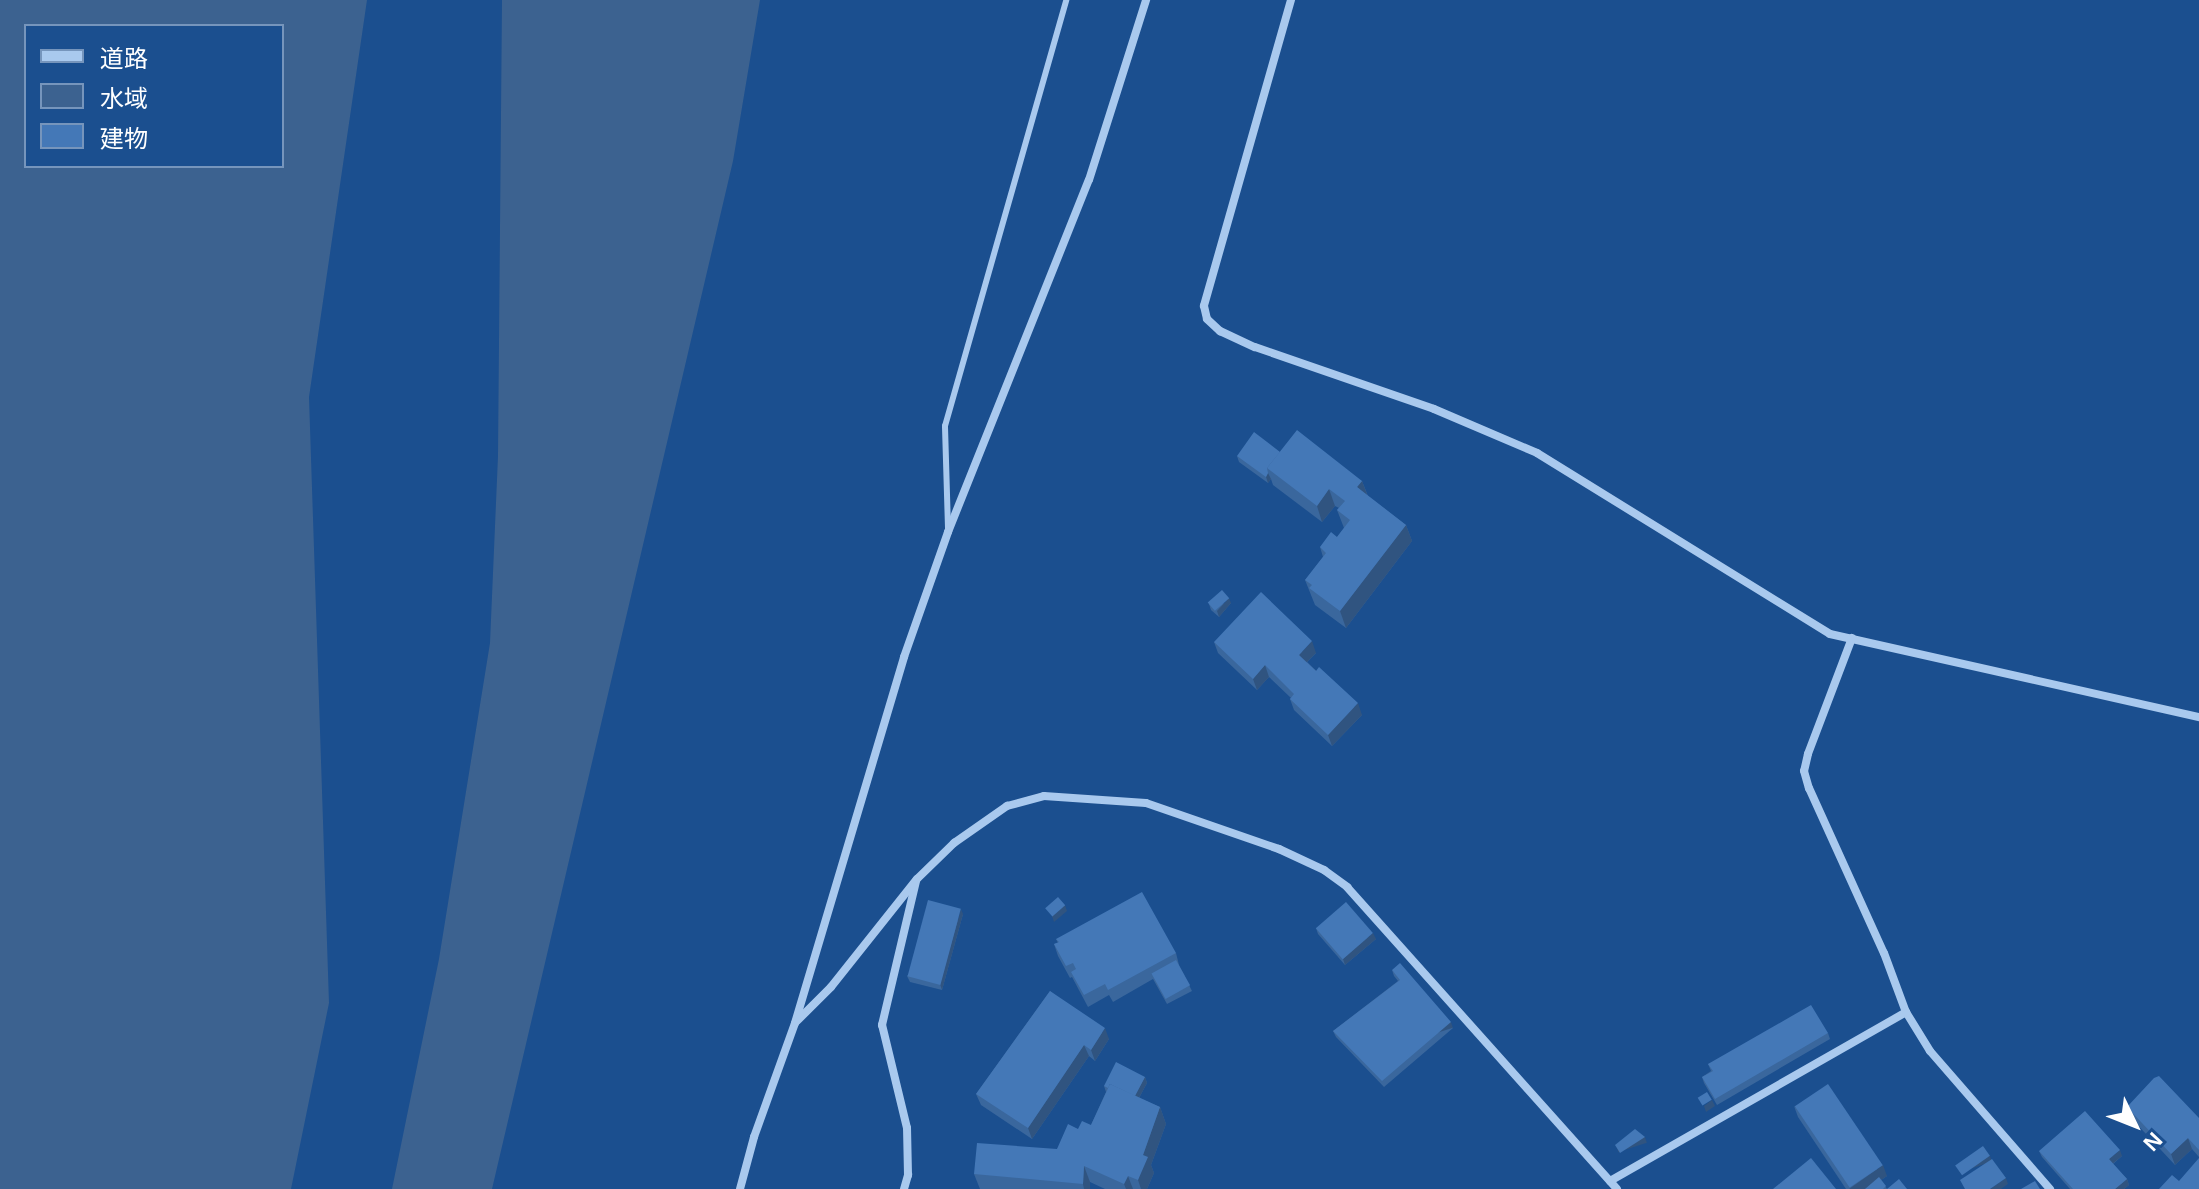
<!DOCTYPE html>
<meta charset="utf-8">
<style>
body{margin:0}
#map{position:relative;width:2199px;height:1189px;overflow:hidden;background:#1b4f8f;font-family:Arial,"Noto Sans JP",sans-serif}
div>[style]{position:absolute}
.water>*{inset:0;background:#3c6290}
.service>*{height:6px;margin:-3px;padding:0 3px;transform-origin:3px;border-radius:3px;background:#a9c9ee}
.minor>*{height:8px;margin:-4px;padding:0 4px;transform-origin:4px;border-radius:4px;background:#a9c9ee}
.wall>*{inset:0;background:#3a679d}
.shaded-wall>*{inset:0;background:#305480;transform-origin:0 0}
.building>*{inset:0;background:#4478b7;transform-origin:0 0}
span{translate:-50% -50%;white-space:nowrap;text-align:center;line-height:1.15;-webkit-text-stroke:6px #1b4f8f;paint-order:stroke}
.legend{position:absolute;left:24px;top:24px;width:260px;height:144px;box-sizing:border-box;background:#1b4f8f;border:2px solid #7695bc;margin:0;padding:10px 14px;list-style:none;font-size:24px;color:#fff}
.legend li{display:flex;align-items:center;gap:16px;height:40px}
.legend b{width:40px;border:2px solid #7695bc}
.north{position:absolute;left:2095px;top:1085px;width:80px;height:80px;-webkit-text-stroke:6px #1b4f8f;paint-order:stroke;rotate:133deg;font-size:22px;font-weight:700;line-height:32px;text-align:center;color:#fff}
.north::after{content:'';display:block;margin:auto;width:28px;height:36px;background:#fff;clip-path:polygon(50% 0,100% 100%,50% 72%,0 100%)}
</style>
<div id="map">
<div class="water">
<div style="clip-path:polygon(evenodd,0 0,367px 0,309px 397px,329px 1003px,291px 1189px,0 1189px,0 0,282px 26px,282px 166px,26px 166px,26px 26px,282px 26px)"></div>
<div style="clip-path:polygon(502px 0,760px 0,733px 161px,492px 1189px,392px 1189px,439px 959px,490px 643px,498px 456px)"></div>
</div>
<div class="service">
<div style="left:948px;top:528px;width:102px;rotate:-91.7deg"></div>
<div style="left:945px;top:426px;width:443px;rotate:-74.1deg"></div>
</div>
<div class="minor">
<div style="left:1291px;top:0;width:318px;rotate:105.9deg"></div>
<div style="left:1204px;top:306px;width:13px;rotate:77deg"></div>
<div style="left:1207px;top:319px;width:18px;rotate:43deg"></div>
<div style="left:1220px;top:331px;width:38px;rotate:25deg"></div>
<div style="left:1255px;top:347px;width:189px;rotate:19.1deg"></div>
<div style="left:1434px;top:409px;width:112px;rotate:23.1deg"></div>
<div style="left:1537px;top:453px;width:344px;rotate:31.7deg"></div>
<div style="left:1830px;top:634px;width:378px;rotate:12.7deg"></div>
<div style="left:1852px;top:638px;width:124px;rotate:110.8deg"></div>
<div style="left:1808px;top:754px;width:17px;rotate:103deg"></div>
<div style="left:1804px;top:771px;width:18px;rotate:74deg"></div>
<div style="left:1809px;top:788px;width:181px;rotate:65.6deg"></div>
<div style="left:1884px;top:953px;width:63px;rotate:69.6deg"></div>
<div style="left:1906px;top:1012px;width:46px;rotate:58.4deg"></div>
<div style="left:1930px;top:1051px;width:183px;rotate:49deg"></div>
<div style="left:797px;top:1021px;width:48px;rotate:-45deg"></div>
<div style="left:831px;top:987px;width:138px;rotate:-51.5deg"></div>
<div style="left:917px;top:879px;width:52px;rotate:-44.2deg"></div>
<div style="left:954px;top:843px;width:65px;rotate:-34.9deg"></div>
<div style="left:1007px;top:806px;width:38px;rotate:-15deg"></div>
<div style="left:1044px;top:796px;width:102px;rotate:3.9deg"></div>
<div style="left:1146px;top:803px;width:141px;rotate:19.1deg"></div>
<div style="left:1279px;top:849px;width:50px;rotate:25deg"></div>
<div style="left:1324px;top:870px;width:29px;rotate:36deg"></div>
<div style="left:1347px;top:887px;width:405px;rotate:48.2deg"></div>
<div style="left:1610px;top:1181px;width:341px;rotate:-29.7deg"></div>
<div style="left:740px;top:1189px;width:54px;rotate:-74.9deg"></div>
<div style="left:754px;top:1137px;width:121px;rotate:-70.2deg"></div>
<div style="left:795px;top:1023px;width:382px;rotate:-73.4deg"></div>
<div style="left:904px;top:657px;width:133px;rotate:-70.6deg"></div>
<div style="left:948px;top:532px;width:379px;rotate:-68.2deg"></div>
<div style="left:1089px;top:180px;width:189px;rotate:-72.4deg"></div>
<div style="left:904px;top:1189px;width:15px;rotate:-74deg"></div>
<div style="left:908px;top:1175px;width:47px;rotate:-91.2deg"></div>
<div style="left:907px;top:1128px;width:106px;rotate:-103.6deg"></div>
<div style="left:882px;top:1025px;width:148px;rotate:-76.7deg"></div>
</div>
<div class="wall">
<div style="clip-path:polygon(1280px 452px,1362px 481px,1368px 496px,1406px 525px,1412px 541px,1346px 628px,1315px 605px,1305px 580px,1323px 557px,1320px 547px,1337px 537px,1344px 528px,1337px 510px,1339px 508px,1335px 506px,1322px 522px,1273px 485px,1271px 479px,1268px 483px,1239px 462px,1237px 456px)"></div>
<div style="clip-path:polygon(1231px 603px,1219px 617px,1211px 610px,1209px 604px)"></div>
<div style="clip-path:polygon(1214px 642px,1316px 653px,1307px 662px,1362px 715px,1332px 746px,1294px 710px,1290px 699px,1291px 698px,1269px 677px,1257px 690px,1218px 653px)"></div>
<div style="clip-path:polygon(963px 914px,942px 990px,910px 982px,907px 976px)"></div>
<div style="clip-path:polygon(1316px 928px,1376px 939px,1345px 965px,1318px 934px)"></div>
<div style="clip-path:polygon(1056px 939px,1176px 953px,1179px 965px,1192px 991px,1167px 1004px,1153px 979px,1113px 1002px,1109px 995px,1088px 1007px,1072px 977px,1070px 978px,1058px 956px,1054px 944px,1058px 943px)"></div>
<div style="clip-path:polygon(1392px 970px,1453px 1028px,1384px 1087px,1336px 1037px,1333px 1031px,1398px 981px,1394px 976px)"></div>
<div style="clip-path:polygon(1050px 991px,1109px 1039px,1095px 1061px,1089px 1056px,1032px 1139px,981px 1105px,976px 1094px)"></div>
<div style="clip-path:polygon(1828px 1033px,1830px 1039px,1717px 1105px,1704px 1083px,1702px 1077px,1711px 1071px,1708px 1064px)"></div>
<div style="clip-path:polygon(1145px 1077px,1147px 1083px,1139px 1098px,1160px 1107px,1166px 1124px,1151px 1165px,1154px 1173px,1147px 1189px,1105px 1189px,1090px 1182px,1090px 1189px,980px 1189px,974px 1174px,1057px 1149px,1078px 1129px,1091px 1125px,1106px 1092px,1104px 1086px)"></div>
<div style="clip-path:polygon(1794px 1106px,1887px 1176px,1881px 1180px,1887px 1189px,1907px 1189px,1846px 1189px,1798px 1117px)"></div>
<div style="clip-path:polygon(2127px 1107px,2199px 1118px,2199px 1157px,2192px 1149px,2175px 1165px,2132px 1119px)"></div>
<div style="clip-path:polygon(2039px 1151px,2122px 1156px,2113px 1164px,2127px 1179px,2129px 1185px,2124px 1189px,2070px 1189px,2042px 1157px)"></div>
</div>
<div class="shaded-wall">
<div style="clip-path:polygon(1268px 473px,1271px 479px,1268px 483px,1266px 477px)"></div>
<div style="clip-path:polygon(1362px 481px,1368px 497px,1357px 487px)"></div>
<div style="clip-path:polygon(1329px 489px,1335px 506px,1322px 522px,1317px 506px)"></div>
<div style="clip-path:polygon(1406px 525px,1412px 541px,1346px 628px,1340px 611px)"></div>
<div style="clip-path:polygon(1229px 598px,1231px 603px,1219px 617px,1217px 611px)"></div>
<div style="clip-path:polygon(1312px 641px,1316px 653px,1303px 666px,1299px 655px)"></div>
<div style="clip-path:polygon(1265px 665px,1269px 677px,1257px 690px,1253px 679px)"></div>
<div style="clip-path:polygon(1358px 703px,1362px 715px,1332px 746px,1328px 735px)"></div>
<div style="clip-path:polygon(1065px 905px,1067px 911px,1054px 922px,1052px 916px)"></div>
<div style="clip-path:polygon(961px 909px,963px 914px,942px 990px,940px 984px)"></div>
<div style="clip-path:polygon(1373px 933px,1376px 939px,1345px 965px,1343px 959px)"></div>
<div style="left:1451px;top:1022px;width:6px;height:91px;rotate:72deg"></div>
<div style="clip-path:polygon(1105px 1028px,1109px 1039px,1095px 1061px,1091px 1050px)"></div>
<div style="clip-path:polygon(1084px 1045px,1089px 1056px,1032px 1139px,1028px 1128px)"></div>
<div style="clip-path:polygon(1145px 1077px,1147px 1083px,1134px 1107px,1132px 1101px)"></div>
<div style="clip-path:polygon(1712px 1100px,1715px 1106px,1706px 1112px,1704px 1106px)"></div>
<div style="clip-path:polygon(1160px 1107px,1166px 1124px,1151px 1165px,1154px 1173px,1147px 1189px,1141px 1189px,1138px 1180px,1143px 1155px)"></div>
<div style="left:1645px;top:1137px;width:6px;height:30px;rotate:72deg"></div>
<div style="clip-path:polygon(2188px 1138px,2192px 1149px,2175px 1165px,2171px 1154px)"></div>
<div style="clip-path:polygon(2120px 1150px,2122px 1156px,2111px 1165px,2109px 1159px)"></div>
<div style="left:1990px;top:1156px;width:6px;height:34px;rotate:72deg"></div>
<div style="clip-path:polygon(1883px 1165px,1887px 1176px,1868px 1189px,1849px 1189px)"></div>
<div style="clip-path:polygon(1084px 1166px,1090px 1182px,1090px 1189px,1084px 1189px,1083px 1184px)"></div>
<div style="clip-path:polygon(1128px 1176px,1133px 1189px,1126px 1189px,1124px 1184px)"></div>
<div style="clip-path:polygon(2006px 1178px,2008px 1184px,2001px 1189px,1990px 1189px)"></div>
<div style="clip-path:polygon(2127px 1179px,2129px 1185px,2124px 1189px,2115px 1189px)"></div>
</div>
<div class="building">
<div style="clip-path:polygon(1297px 430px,1362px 481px,1357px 487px,1406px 525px,1340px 611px,1309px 588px,1312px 585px,1305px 580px,1326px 553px,1320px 547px,1331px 532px,1337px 537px,1350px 520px,1337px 510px,1345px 501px,1329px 489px,1317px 506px,1267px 468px)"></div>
<div style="clip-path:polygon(1254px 432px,1280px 452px,1267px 468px,1268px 473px,1266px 477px,1237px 456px)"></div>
<div style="left:1222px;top:590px;width:11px;height:19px;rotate:49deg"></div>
<div style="clip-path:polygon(1261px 592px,1312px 641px,1299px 655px,1316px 671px,1319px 667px,1358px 703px,1328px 735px,1290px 699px,1294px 694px,1265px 665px,1253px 679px,1214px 642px)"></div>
<div style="clip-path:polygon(1142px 892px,1176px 953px,1108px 990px,1105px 984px,1084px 995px,1071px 972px,1076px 969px,1073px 963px,1066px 966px,1054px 944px,1059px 942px,1056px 939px)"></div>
<div style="left:1058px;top:897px;width:11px;height:17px;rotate:49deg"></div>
<div style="left:928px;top:900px;width:34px;height:79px;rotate:15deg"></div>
<div style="left:1346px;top:902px;width:41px;height:40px;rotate:49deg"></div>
<div style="left:1176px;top:960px;width:29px;height:28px;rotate:61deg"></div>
<div style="clip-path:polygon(1400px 963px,1451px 1022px,1382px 1081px,1333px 1031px,1400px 980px,1392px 970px)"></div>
<div style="clip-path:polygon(1050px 991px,1105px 1028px,1091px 1050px,1084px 1045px,1028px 1128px,976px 1094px)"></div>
<div style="clip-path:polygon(1811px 1005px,1828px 1033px,1715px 1099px,1702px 1077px,1713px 1071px,1708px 1064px)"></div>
<div style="clip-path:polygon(1116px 1062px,1145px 1077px,1135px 1096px,1110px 1084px,1108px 1088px,1104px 1086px)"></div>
<div style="clip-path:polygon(2159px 1076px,2199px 1118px,2199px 1150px,2188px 1138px,2171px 1154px,2127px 1107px,2154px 1078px)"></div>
<div style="clip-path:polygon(1110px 1084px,1160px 1107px,1143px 1155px,1148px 1157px,1138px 1180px,1128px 1176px,1124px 1184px,1084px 1166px,1083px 1184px,974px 1174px,977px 1143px,1057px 1149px,1068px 1124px,1078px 1129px,1082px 1121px,1091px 1125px)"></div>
<div style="left:1828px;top:1084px;width:98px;height:40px;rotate:56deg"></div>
<div style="left:1707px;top:1092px;width:9px;height:11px;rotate:58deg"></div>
<div style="clip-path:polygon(2085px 1111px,2120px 1150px,2109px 1159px,2127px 1179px,2115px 1189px,2073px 1189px,2039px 1151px)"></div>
<div style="clip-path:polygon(1635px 1129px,1645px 1137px,1620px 1153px,1615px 1145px)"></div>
<div style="left:1983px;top:1146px;width:12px;height:34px;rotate:55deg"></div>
<div style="clip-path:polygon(1811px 1158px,1836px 1189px,1773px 1189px)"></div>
<div style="clip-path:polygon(2199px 1158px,2199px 1189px,2159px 1189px,2172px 1175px,2179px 1181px)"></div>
<div style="clip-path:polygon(1992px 1159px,2006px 1178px,1990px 1189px,1965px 1189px,1960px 1180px)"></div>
<div style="clip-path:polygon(1879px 1177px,1886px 1186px,1883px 1189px,1865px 1189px)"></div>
<div style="clip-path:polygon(1899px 1179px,1907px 1189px,1887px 1189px)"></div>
<div style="clip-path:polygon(2035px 1181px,2040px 1189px,2021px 1189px)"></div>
</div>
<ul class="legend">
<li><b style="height:10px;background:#a9c9ee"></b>道路</li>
<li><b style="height:22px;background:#3c6290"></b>水域</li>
<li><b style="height:22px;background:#4478b7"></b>建物</li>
</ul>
<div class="north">N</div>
</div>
